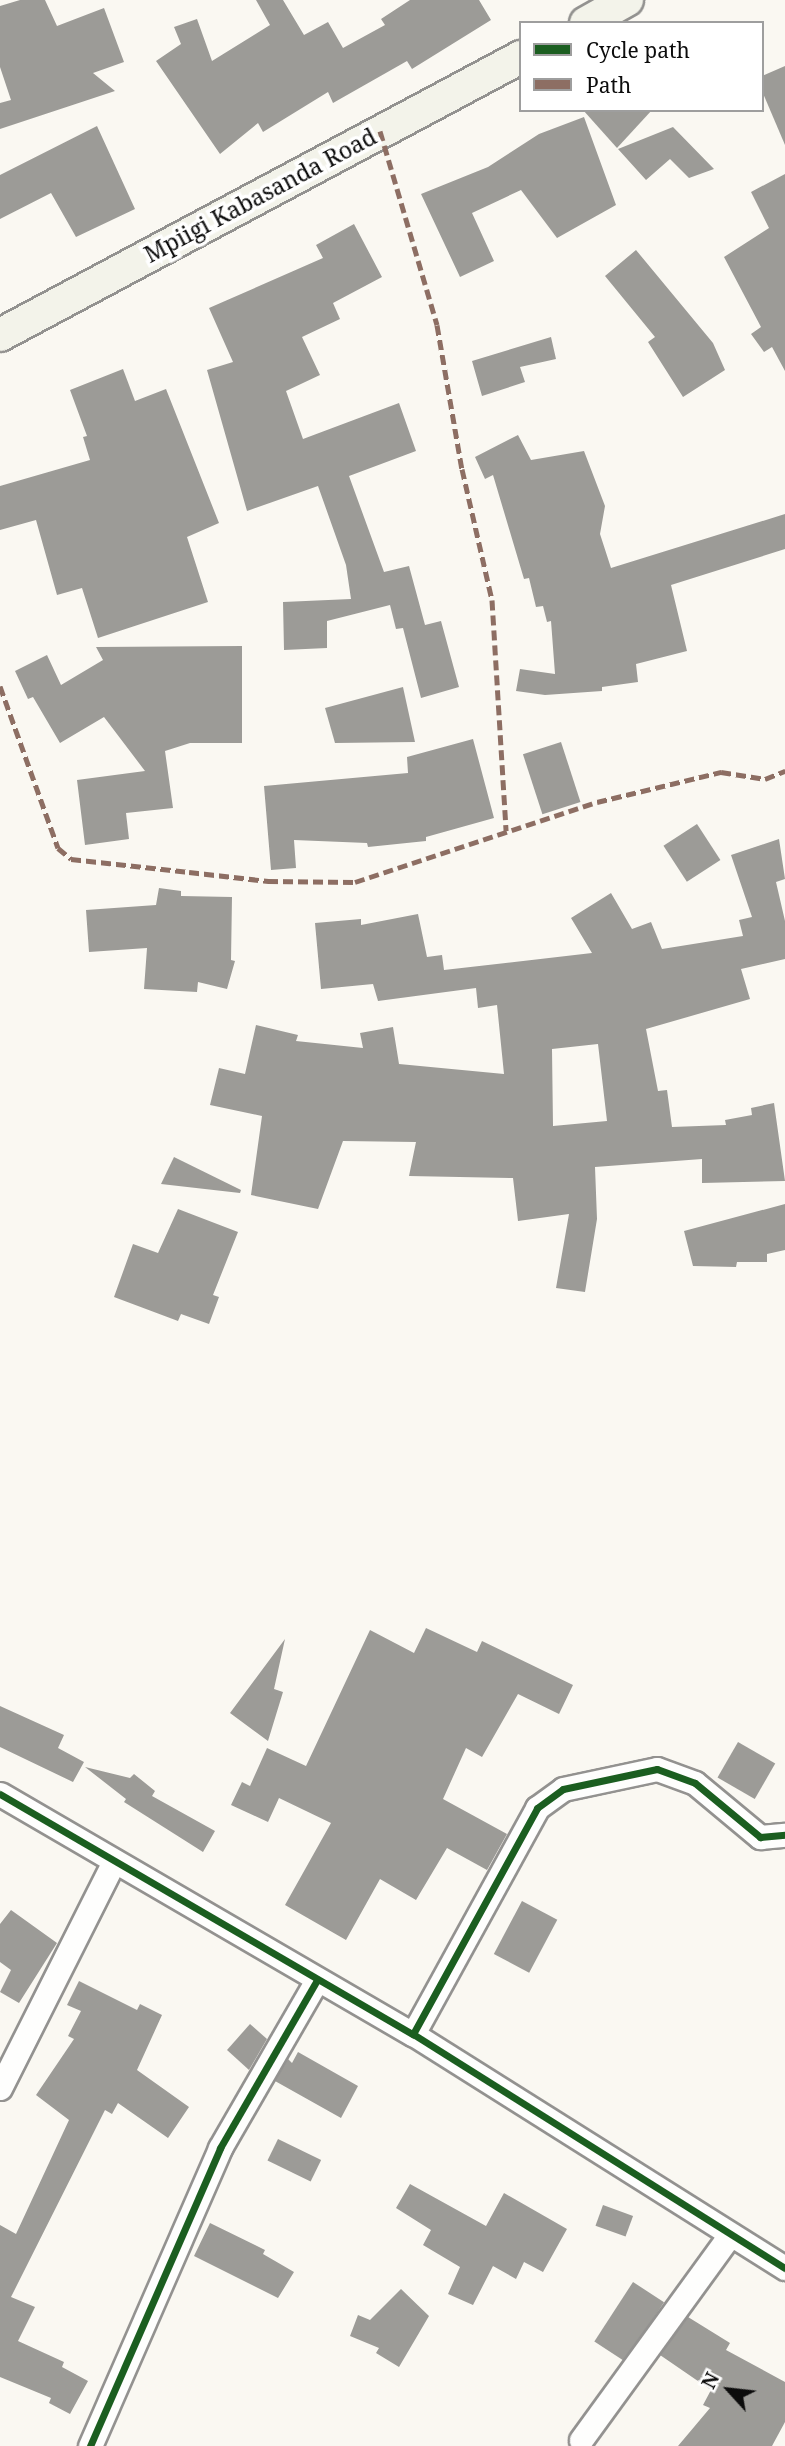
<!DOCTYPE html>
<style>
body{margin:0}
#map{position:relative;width:785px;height:2446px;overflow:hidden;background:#faf8f2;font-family:"Noto Serif",serif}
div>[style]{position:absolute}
.building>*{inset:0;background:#9c9b97;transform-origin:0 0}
.roads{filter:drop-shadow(2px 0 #939290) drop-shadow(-2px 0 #939290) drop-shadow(0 2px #939290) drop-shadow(0 -2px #939290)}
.minor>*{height:23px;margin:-11.5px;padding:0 11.5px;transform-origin:11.5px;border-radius:11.5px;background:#fefefd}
.secondary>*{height:32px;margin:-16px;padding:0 16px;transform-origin:16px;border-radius:16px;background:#f3f3ea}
.quiet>*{height:5px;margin-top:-2.5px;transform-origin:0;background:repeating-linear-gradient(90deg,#8d6e63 0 10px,transparent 0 15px)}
.cycleway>*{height:7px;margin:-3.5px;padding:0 3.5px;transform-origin:3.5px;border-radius:3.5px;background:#1b5e20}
span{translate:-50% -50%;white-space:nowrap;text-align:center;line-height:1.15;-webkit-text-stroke:7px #fff;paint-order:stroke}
.street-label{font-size:23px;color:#0c0c0c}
.legend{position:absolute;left:519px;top:21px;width:245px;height:91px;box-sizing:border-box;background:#fff;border:2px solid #9e9e9e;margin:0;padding:9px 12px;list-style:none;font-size:21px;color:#0c0c0c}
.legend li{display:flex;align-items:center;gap:14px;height:35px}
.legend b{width:35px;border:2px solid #9e9e9e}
.north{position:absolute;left:694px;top:2355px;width:70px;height:70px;-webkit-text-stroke:5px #fff;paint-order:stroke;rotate:297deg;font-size:19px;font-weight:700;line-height:28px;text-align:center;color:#0c0c0c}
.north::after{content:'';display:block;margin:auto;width:24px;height:32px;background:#0c0c0c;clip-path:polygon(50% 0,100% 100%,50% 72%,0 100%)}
</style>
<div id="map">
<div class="building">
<div style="clip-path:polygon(20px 0,45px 0,57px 26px,104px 8px,124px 62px,93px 73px,115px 91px,0 129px,0 103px,11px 100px,0 67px,0 6px)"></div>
<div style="clip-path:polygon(256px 0,283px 0,304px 35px,328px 22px,343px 48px,385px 25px,381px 19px,410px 0,479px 0,491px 20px,412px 69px,407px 61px,333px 103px,328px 92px,263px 132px,258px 123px,220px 154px,156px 61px,181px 44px,174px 27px,197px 19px,212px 61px,270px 25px)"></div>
<div style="clip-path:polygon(785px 66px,785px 145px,762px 91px,762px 76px)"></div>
<div style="clip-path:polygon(583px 110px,652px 110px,617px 148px)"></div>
<div style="clip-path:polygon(584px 117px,616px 205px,557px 238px,521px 190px,472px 213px,494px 261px,460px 277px,421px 194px,488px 167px,539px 134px)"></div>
<div style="clip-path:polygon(97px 126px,135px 209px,76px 237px,51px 193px,0 219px,0 175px)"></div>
<div style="clip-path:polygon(673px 127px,714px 169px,689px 178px,670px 159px,646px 180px,618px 149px)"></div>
<div style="clip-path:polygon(785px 174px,785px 371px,772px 347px,764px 352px,751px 334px,761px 327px,724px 257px,769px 228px,751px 192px)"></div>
<div style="clip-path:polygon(354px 224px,382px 277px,333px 303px,340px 319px,302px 337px,320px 375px,286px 391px,303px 439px,399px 403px,416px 451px,349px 476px,384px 572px,409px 566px,425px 625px,441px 621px,459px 687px,421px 698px,403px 628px,396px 629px,390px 605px,327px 621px,327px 648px,284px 650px,283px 602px,351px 599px,346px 565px,318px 486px,247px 511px,207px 370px,233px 362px,209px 308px,323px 258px,316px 245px)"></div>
<div style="clip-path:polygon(636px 250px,713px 343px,725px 370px,683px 397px,648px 342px,655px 337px,605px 276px)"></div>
<div style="clip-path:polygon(551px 337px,556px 359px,520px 367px,525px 382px,482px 396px,472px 361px)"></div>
<div style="clip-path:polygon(123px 369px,135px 401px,166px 389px,219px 523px,187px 537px,208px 602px,98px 638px,82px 588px,57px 595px,36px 520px,0 530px,0 486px,90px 460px,83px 437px,87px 436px,70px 390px)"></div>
<div style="clip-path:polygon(518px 435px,531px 460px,584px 451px,605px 506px,600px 534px,611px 568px,785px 514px,785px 549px,671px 585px,687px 651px,636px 664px,638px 682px,602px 687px,602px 691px,545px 695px,516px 691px,520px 669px,555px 674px,551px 621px,547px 622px,543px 606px,536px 607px,529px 578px,524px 579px,493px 475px,485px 479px,475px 457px)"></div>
<div style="clip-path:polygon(242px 646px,242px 743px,190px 743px,165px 751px,173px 808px,126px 813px,129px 839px,85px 845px,77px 780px,145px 771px,104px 717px,60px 743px,33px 697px,28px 699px,15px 671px,47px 655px,61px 685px,103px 660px,96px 647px)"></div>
<div style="clip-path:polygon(403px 687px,415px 742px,335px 743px,325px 708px)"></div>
<div style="clip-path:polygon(473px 739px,494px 818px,426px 837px,426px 841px,368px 847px,367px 843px,294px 840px,296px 868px,271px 870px,264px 786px,408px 773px,407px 757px)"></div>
<div style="left:561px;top:742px;width:63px;height:40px;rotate:72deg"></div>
<div style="left:697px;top:824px;width:43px;height:40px;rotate:57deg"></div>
<div style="clip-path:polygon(evenodd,779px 839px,785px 879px,776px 882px,785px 921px,785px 959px,741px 969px,750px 999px,646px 1029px,658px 1091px,667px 1090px,672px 1127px,726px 1125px,725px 1120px,752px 1115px,751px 1108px,774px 1103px,785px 1181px,702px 1183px,702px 1159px,595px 1167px,597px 1219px,585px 1292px,556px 1288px,569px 1214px,518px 1221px,513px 1178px,409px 1176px,416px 1142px,343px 1141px,318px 1209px,251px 1195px,262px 1116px,210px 1105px,219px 1068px,245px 1074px,256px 1025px,298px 1035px,296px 1041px,363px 1048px,360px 1033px,393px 1027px,399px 1064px,504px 1074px,497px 1005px,478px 1008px,476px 988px,378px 1001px,373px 984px,321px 989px,315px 923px,361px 919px,361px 925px,418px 914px,427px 957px,442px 955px,444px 970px,592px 953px,571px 918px,611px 893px,632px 929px,651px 922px,662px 949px,743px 936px,739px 920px,752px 917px,731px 855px,779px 839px,598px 1044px,607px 1121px,553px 1126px,552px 1049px,598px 1044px)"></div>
<div style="clip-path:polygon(159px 888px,181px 891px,181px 896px,232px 897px,231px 960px,235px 961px,227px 989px,198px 982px,197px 992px,144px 989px,147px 948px,89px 952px,86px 910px,156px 905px)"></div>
<div style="clip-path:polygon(174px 1157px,241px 1190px,240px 1193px,161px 1184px)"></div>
<div style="clip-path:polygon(785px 1204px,785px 1250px,767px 1254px,767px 1262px,737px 1262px,736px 1267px,693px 1266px,684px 1231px)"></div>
<div style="clip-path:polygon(178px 1209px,238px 1232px,213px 1295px,219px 1297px,209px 1324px,181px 1314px,178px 1321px,114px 1297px,133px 1244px,158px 1253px)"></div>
<div style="clip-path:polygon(426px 1628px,477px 1652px,482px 1641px,573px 1685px,559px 1714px,518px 1694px,482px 1757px,466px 1748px,443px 1799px,507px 1834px,487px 1870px,447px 1848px,416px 1900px,380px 1879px,346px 1940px,285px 1905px,331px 1823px,279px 1798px,268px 1822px,231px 1805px,242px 1782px,250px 1786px,267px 1748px,306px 1766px,370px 1630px,414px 1653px)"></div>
<div style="clip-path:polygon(285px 1639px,274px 1689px,283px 1692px,268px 1741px,230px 1713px)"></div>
<div style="clip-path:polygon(0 1706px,64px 1735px,58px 1748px,84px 1762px,73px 1782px,0 1747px)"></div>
<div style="left:738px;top:1742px;width:43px;height:41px;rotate:30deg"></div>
<div style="clip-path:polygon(85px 1767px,130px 1778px,134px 1774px,155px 1791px,152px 1796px,215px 1831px,203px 1852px,124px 1802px,126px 1799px)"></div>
<div style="left:522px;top:1901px;width:40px;height:60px;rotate:28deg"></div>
<div style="clip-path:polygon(11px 1910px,57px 1943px,19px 2003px,0 1992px,11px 1970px,0 1962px,0 1924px)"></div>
<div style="clip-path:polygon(79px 1981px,137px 2010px,140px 2004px,162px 2015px,137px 2070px,189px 2107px,168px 2138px,118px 2103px,112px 2114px,105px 2110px,11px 2297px,35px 2307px,18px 2341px,64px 2362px,62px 2367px,88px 2381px,70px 2414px,49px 2403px,51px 2398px,0 2377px,0 2225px,16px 2234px,69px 2120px,36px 2095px,74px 2039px,68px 2036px,81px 2011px,67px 2005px)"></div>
<div style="clip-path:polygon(250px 2024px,267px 2039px,249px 2070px,227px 2050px)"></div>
<div style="clip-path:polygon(298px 2052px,358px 2086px,341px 2118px,275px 2081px,288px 2059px,292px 2063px)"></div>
<div style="left:278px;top:2139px;width:48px;height:24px;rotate:26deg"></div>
<div style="clip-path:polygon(410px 2184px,486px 2226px,504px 2193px,567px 2229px,543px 2272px,524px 2262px,516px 2279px,493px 2266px,473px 2305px,448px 2294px,460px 2267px,423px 2245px,431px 2230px,396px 2208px)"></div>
<div style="left:603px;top:2205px;width:32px;height:22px;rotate:20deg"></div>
<div style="clip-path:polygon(210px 2223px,265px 2250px,263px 2254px,294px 2272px,278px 2298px,194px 2256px)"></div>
<div style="left:633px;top:2282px;width:37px;height:71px;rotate:33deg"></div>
<div style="clip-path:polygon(401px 2289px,429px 2316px,399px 2367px,376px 2353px,379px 2348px,350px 2336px,358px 2315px,370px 2320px)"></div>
<div style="clip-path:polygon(688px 2317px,730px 2343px,726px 2350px,785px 2382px,785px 2422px,772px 2446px,678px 2446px,710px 2408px,703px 2405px,711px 2390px,660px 2355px)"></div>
</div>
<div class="roads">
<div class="minor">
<div style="left:0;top:1794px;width:478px;rotate:30.2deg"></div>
<div style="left:413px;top:2034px;width:439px;rotate:32.2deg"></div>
<div style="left:413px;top:2034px;width:258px;rotate:-61.2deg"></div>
<div style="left:537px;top:1808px;width:32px;rotate:-36deg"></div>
<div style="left:563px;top:1789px;width:96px;rotate:-12deg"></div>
<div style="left:657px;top:1769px;width:40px;rotate:20.2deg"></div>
<div style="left:695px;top:1783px;width:85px;rotate:39.7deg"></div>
<div style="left:760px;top:1837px;width:25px;rotate:-5deg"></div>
<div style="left:0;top:2088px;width:254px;rotate:-63.3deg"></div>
<div style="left:581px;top:2440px;width:253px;rotate:-54deg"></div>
<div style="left:90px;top:2446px;width:325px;rotate:-66.4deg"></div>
<div style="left:220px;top:2148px;width:194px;rotate:-60deg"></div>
</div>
<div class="secondary">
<div style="left:586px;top:23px;width:47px;rotate:-29.3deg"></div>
<div style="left:0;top:335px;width:591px;rotate:-28.08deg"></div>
</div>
</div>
<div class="quiet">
<div style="left:380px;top:131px;width:202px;rotate:73.6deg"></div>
<div style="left:437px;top:325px;width:146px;rotate:80.2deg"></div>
<div style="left:462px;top:469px;width:134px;rotate:77.1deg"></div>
<div style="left:492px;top:600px;width:231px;rotate:86.5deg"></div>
<div style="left:0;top:686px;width:172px;rotate:70.3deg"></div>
<div style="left:58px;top:848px;width:17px;rotate:40deg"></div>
<div style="left:71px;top:859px;width:119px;rotate:6.3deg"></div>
<div style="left:189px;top:872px;width:80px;rotate:6.5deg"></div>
<div style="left:268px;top:881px;width:87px;rotate:0.7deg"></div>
<div style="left:355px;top:882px;width:255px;rotate:-18.3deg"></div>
<div style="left:597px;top:802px;width:128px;rotate:-13.6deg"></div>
<div style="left:721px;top:772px;width:45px;rotate:9deg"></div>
<div style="left:765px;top:779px;width:22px;rotate:-22deg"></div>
</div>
<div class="cycleway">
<div style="left:0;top:1794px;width:478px;rotate:30.2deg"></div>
<div style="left:413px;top:2034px;width:439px;rotate:32.2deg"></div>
<div style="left:413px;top:2034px;width:258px;rotate:-61.2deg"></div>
<div style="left:537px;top:1808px;width:32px;rotate:-36deg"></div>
<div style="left:563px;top:1789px;width:96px;rotate:-12deg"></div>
<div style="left:657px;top:1769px;width:40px;rotate:20.2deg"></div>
<div style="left:695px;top:1783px;width:85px;rotate:39.7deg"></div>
<div style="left:760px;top:1837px;width:25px;rotate:-5deg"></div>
<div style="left:90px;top:2446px;width:325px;rotate:-66.4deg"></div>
<div style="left:220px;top:2148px;width:194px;rotate:-60deg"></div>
</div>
<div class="street-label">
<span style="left:260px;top:195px;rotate:-28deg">Mpiigi Kabasanda Road</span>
</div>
<ul class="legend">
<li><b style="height:9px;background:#1b5e20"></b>Cycle path</li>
<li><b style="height:9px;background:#8d6e63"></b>Path</li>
</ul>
<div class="north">N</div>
</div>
